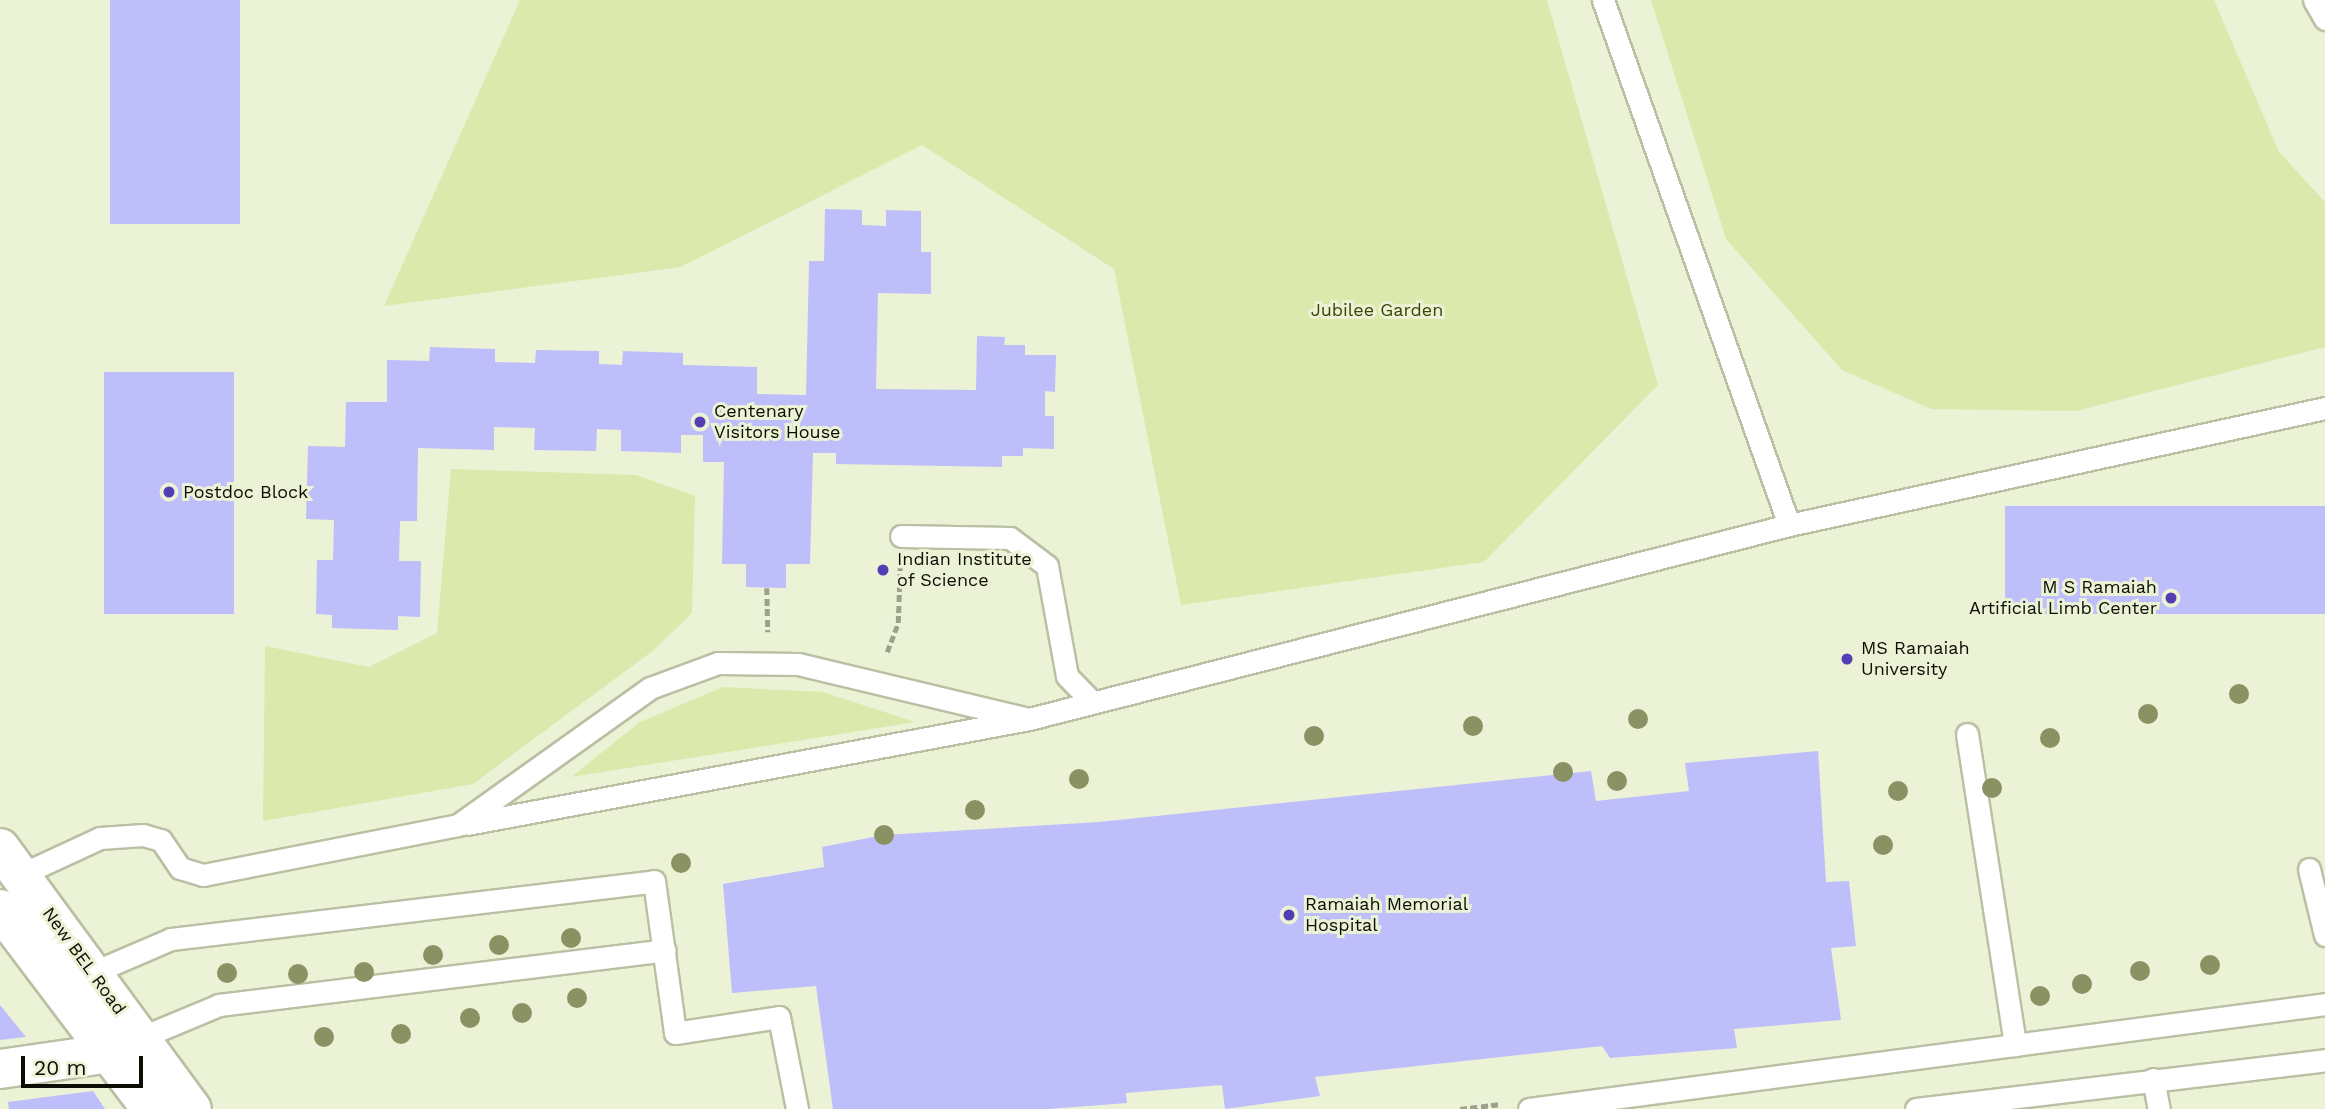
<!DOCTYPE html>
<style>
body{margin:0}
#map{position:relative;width:2325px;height:1109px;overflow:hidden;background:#ebf2d5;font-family:"Work Sans",sans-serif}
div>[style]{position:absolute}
.green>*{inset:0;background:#dce9ac}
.building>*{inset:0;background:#bebefa;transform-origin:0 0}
.path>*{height:4.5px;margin-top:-2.25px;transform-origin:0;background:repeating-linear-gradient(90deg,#9ca18b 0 7px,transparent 0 10.5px)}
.roads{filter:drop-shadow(2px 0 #b9c0a3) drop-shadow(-2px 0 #b9c0a3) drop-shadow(0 2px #b9c0a3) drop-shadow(0 -2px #b9c0a3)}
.lane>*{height:21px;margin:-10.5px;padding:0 10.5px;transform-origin:10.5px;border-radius:10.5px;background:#fff}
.street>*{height:38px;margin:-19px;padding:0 19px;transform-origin:19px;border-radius:19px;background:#fff}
.secondary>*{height:38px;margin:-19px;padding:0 19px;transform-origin:19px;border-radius:19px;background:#fff}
.trees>*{width:20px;height:20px;margin:-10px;border-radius:50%;background:#8a9263}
.dots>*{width:19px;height:19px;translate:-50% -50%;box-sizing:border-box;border:4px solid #ebf2d5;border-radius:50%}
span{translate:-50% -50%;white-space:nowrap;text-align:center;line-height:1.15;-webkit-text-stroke:6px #ebf2d5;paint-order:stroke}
.park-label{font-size:18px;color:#3b4405}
.poi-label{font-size:18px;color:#0c0e05}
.left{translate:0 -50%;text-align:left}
.right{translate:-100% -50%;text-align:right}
.street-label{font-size:18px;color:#0c0e05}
.scale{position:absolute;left:21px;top:1056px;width:122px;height:32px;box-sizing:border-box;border:4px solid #0c0e05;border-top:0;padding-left:9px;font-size:21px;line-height:24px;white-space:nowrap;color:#0c0e05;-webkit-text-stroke:5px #ebf2d5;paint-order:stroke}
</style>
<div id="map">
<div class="green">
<div style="clip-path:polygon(520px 0,1547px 0,1658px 385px,1484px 562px,1181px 605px,1114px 269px,922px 145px,681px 267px,384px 306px)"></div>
<div style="clip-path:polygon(1651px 0,2214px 0,2279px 152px,2325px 202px,2325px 347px,2076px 411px,1931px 409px,1842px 370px,1726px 239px)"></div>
<div style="clip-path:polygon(451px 469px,636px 475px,695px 496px,692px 613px,654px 650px,473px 784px,263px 821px,265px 646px,369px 667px,437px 633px)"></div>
<div style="clip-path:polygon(723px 687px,823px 692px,915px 722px,571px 777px,640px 722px)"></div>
</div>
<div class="building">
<div style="left:110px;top:0;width:130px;height:224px"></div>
<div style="clip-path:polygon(825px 209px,862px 210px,862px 225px,886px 226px,886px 210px,921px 211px,921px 252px,931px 252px,931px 294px,878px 293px,876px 389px,976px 390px,977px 336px,1005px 337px,1004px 345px,1025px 345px,1025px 355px,1056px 355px,1055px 392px,1045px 391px,1045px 416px,1054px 416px,1054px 449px,1023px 448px,1023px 456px,1002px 456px,1002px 467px,836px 464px,836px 453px,813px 453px,810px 564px,786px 564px,786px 588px,746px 587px,746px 564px,722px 564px,724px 462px,703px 462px,703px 435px,681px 435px,681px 453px,621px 451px,621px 430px,597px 429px,596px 451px,534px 450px,535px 428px,494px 427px,494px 450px,418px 448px,417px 521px,400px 521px,399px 561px,421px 561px,420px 617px,398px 616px,398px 630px,332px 628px,332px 615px,316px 614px,317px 560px,333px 560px,334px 520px,306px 519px,308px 446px,345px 447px,346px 402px,387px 402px,387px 360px,429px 361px,430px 347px,495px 349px,495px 362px,535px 363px,536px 350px,599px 351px,599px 364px,622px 365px,623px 351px,683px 353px,683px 365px,757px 367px,757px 394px,806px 395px,809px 261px,824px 261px)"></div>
<div style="left:104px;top:372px;width:130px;height:242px"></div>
<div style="left:2325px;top:506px;width:108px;height:320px;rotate:90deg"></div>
<div style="clip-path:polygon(1818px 751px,1826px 882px,1849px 881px,1856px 946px,1831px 948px,1841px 1020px,1734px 1029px,1737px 1048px,1610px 1058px,1602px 1046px,1315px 1077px,1320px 1096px,1225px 1109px,1222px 1085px,1126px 1093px,1127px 1103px,1049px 1109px,833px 1109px,816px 986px,732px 993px,723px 884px,824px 867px,822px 847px,884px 835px,1099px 822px,1591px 771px,1596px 801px,1689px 791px,1685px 763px)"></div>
<div style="clip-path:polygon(0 1005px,26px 1037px,0 1040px)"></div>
<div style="clip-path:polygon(93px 1091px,105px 1109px,9px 1109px,8px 1102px)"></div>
</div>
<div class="path">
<div style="left:767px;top:588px;width:44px;rotate:88.7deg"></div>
<div style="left:887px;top:652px;width:31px;rotate:-69deg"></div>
<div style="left:898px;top:623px;width:55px;rotate:-87.9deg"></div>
<div style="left:1460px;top:1109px;width:39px;rotate:-7deg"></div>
</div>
<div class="roads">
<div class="lane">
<div style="left:2314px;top:0;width:22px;rotate:60deg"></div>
<div style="left:1789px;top:525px;width:549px;rotate:-12.31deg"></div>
<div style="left:901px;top:536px;width:109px;rotate:1.1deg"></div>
<div style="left:1010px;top:538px;width:46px;rotate:37.1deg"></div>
<div style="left:1047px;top:566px;width:112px;rotate:79.7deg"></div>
<div style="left:1067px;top:676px;width:37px;rotate:46deg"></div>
<div style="left:1967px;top:734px;width:315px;rotate:81.2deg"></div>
<div style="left:467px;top:824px;width:567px;rotate:-10.58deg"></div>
<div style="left:2309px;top:869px;width:68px;rotate:76.4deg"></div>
<div style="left:20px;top:875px;width:88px;rotate:-24.8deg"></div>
<div style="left:100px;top:838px;width:43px;rotate:-4deg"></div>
<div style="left:143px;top:835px;width:19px;rotate:16deg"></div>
<div style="left:161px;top:840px;width:34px;rotate:56deg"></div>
<div style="left:180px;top:868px;width:24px;rotate:17deg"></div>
<div style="left:203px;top:875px;width:260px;rotate:-11.1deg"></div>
<div style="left:458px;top:825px;width:236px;rotate:-35.5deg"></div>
<div style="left:650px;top:688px;width:72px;rotate:-20.2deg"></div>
<div style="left:718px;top:663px;width:80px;rotate:0.7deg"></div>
<div style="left:798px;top:664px;width:237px;rotate:13.4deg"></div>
<div style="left:1029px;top:719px;width:784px;rotate:-14.32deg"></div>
<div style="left:1789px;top:525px;width:557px;rotate:-109.51deg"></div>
<div style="left:94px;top:972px;width:84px;rotate:-23.2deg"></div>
<div style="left:171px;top:939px;width:486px;rotate:-6.8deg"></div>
<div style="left:654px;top:881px;width:153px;rotate:82.1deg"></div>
<div style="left:675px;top:1033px;width:105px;rotate:-8.7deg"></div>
<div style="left:779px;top:1017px;width:94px;rotate:78.9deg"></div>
<div style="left:140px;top:1038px;width:86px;rotate:-22.7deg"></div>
<div style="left:219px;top:1005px;width:449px;rotate:-7deg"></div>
<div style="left:2153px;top:1079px;width:31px;rotate:79deg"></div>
<div style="left:1529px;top:1109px;width:803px;rotate:-7.51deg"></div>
<div style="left:1916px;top:1109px;width:412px;rotate:-6.8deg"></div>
</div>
<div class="street">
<div style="left:0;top:1069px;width:112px;rotate:-8.2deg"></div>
</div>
<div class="secondary">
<div style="left:0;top:848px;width:324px;rotate:53.7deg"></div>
<div style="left:0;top:909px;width:251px;rotate:52.9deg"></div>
</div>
</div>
<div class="trees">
<div style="left:2239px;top:694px"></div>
<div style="left:2148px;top:714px"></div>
<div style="left:1638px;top:719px"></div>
<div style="left:1473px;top:726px"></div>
<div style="left:1314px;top:736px"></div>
<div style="left:2050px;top:738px"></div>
<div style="left:1563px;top:772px"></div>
<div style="left:1079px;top:779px"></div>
<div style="left:1617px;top:781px"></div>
<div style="left:1992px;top:788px"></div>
<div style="left:1898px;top:791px"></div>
<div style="left:975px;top:810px"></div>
<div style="left:884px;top:835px"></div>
<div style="left:1883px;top:845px"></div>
<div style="left:681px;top:863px"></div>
<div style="left:571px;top:938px"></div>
<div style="left:499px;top:945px"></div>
<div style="left:433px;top:955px"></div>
<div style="left:2210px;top:965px"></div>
<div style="left:2140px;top:971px"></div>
<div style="left:364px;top:972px"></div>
<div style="left:227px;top:973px"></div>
<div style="left:298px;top:974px"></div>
<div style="left:2082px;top:984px"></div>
<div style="left:2040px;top:996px"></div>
<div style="left:577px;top:998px"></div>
<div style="left:522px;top:1013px"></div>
<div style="left:470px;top:1018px"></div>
<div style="left:401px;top:1034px"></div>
<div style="left:324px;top:1037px"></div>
</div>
<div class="dots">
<div style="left:700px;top:422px;background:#523db4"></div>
<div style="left:169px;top:492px;background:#523db4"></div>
<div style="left:883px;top:570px;background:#523db4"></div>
<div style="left:2171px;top:598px;background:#523db4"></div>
<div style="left:1847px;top:659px;background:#523db4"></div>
<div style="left:1289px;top:915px;background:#523db4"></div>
</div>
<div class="park-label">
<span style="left:1377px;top:310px">Jubilee Garden</span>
</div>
<div class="poi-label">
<span class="left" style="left:714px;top:422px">Centenary<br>Visitors House</span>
<span class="left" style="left:183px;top:492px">Postdoc Block</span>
<span class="left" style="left:897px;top:570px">Indian Institute<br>of Science</span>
<span class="right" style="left:2157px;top:598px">M S Ramaiah<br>Artificial Limb Center</span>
<span class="left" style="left:1861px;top:659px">MS Ramaiah<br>University</span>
<span class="left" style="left:1305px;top:915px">Ramaiah Memorial<br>Hospital</span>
</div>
<div class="street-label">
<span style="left:84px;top:961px;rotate:54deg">New BEL Road</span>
</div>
<div class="scale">20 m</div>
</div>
